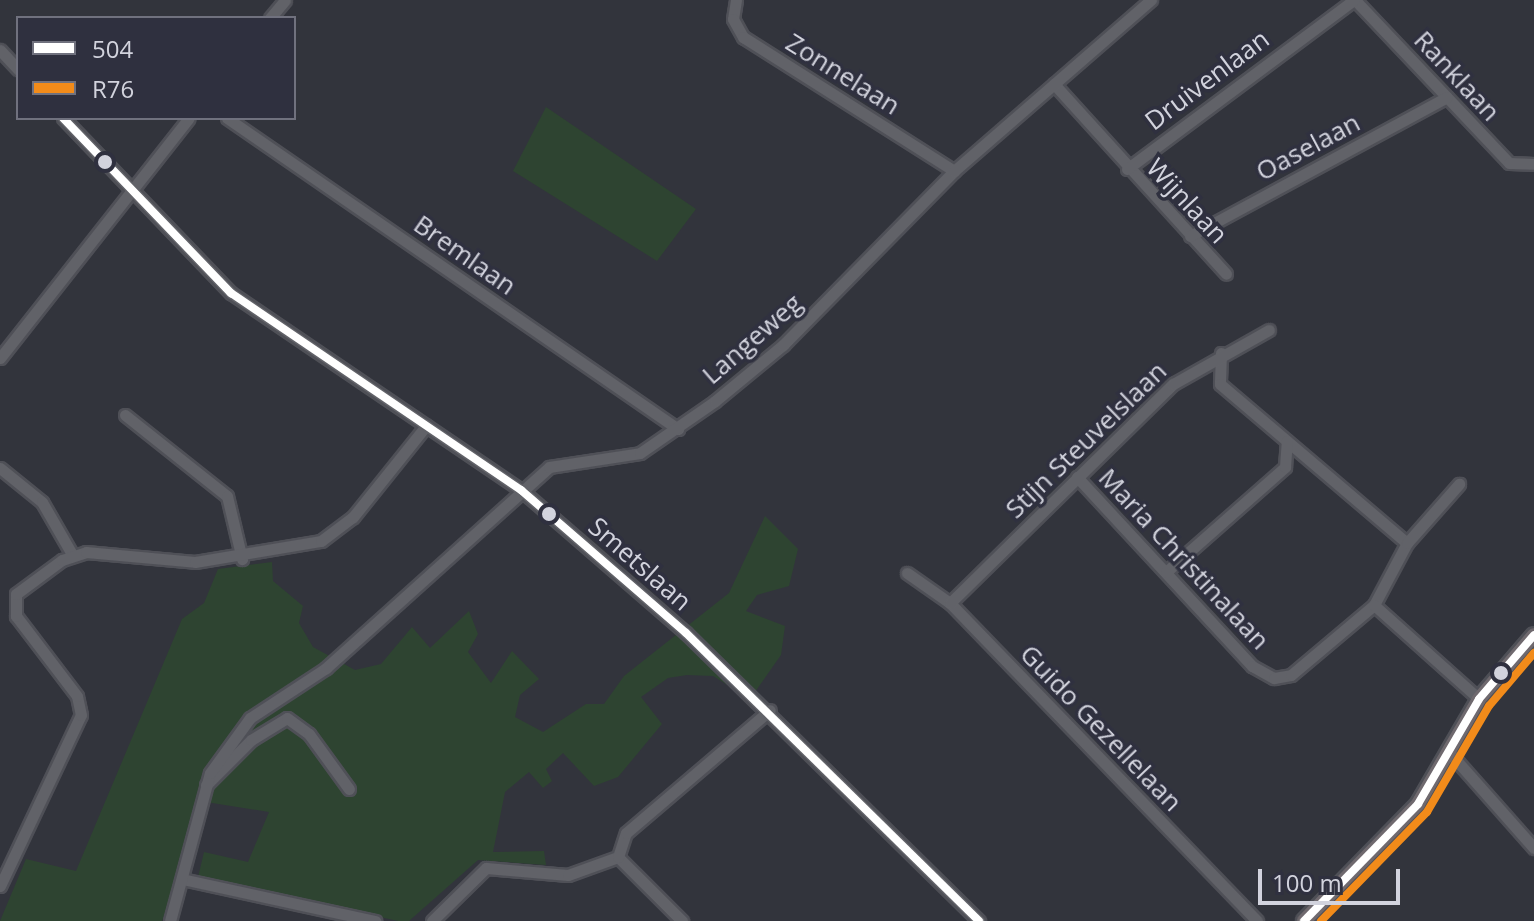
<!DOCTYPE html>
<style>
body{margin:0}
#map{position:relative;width:1534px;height:921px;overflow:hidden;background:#32343c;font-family:"Open Sans",sans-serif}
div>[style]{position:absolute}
.green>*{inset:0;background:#2e4431}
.roads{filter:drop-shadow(2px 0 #4f5057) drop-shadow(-2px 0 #4f5057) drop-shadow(0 2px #4f5057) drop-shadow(0 -2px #4f5057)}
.minor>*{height:11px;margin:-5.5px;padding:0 5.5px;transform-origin:5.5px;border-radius:5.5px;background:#616268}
.major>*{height:14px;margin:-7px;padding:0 7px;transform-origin:7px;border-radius:7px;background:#6f696e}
.bus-1>*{height:8px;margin:-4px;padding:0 4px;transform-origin:4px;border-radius:4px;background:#fff}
.bus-2>*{height:8px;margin:-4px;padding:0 4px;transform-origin:4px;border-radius:4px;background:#f28b1a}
.dots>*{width:22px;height:22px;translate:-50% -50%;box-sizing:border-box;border:4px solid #2f303f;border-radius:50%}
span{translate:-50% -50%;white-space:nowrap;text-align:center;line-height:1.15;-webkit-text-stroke:7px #2f303f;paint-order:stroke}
.street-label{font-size:26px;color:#d2d3dd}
.legend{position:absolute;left:16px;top:16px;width:280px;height:104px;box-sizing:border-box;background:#2f303f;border:2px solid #70717e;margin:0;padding:10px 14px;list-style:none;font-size:24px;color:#d2d3dd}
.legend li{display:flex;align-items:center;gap:16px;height:40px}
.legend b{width:40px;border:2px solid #70717e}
.scale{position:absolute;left:1258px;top:869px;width:142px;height:36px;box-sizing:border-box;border:4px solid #d2d3dd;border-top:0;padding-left:10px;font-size:24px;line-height:28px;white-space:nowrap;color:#d2d3dd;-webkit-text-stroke:6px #2f303f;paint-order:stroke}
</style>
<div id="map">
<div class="green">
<div style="clip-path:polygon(546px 107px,696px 209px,657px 261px,513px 171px)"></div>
<div style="clip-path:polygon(765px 516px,798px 549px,789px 586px,757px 595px,746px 611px,785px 626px,781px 655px,750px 699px,713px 676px,687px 675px,668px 678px,641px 697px,662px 724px,618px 777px,594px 786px,563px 753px,546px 769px,552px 781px,543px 788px,529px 772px,505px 792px,493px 852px,544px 851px,546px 865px,478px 860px,409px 921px,398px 921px,198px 877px,204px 852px,248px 862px,269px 812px,206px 802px,162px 921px,0 921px,26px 859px,76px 871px,182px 619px,204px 603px,218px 569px,272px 562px,273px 581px,303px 606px,299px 623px,313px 647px,355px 670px,381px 664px,412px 627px,430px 648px,469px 611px,478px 634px,468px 652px,491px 683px,512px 651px,539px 679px,520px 695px,515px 717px,543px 732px,586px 704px,604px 704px,624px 676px,729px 593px)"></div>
</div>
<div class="roads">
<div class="minor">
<div style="left:736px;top:0;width:19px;rotate:99deg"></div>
<div style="left:733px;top:19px;width:21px;rotate:61deg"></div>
<div style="left:743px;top:37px;width:250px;rotate:32.4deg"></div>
<div style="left:1355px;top:0;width:224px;rotate:46.6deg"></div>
<div style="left:1509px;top:163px;width:25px;rotate:2deg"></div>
<div style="left:270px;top:18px;width:23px;rotate:-50deg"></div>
<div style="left:0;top:50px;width:26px;rotate:47deg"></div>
<div style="left:1054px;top:84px;width:256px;rotate:47.8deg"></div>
<div style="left:63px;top:118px;width:243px;rotate:46.2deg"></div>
<div style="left:231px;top:293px;width:351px;rotate:34.2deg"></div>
<div style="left:521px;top:490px;width:218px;rotate:40.9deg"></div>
<div style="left:686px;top:633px;width:411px;rotate:44.5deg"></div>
<div style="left:227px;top:118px;width:548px;rotate:34.59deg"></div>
<div style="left:1127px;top:169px;width:283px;rotate:-36.7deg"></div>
<div style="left:1190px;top:236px;width:292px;rotate:-28.4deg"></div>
<div style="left:1221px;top:353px;width:31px;rotate:92deg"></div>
<div style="left:1220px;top:384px;width:245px;rotate:40.4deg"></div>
<div style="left:0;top:358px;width:305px;rotate:-51.8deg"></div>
<div style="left:125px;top:415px;width:130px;rotate:38.5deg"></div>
<div style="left:227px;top:496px;width:65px;rotate:76.6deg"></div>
<div style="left:0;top:468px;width:54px;rotate:39deg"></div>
<div style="left:42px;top:502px;width:62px;rotate:60.1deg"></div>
<div style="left:1077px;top:477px;width:258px;rotate:47.2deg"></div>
<div style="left:1252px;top:666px;width:25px;rotate:29deg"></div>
<div style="left:1274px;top:678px;width:17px;rotate:-10deg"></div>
<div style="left:1291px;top:675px;width:109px;rotate:-40.1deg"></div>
<div style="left:1374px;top:605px;width:70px;rotate:-62deg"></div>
<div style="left:1407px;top:543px;width:79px;rotate:-48.6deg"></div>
<div style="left:1166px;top:572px;width:159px;rotate:-41.4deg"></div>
<div style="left:1285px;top:467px;width:26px;rotate:-86deg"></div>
<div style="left:907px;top:573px;width:52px;rotate:34.9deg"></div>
<div style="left:950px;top:603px;width:442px;rotate:46deg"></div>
<div style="left:950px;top:603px;width:313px;rotate:-44.5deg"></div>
<div style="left:1173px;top:384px;width:110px;rotate:-29.4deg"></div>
<div style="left:1374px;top:605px;width:141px;rotate:41.8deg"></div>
<div style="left:1449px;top:752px;width:128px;rotate:48.5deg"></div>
<div style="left:206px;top:785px;width:64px;rotate:-45deg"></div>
<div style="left:251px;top:740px;width:42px;rotate:-31.4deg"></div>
<div style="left:287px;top:718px;width:27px;rotate:36deg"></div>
<div style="left:309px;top:734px;width:68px;rotate:54deg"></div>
<div style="left:618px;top:857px;width:91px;rotate:45deg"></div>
<div style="left:182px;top:879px;width:198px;rotate:12.3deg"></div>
<div style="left:0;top:886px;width:189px;rotate:-64.7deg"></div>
<div style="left:81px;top:715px;width:19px;rotate:-102deg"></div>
<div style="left:77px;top:696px;width:101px;rotate:-127.3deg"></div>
<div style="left:16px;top:616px;width:22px;rotate:-90deg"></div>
<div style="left:16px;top:594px;width:57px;rotate:-36.5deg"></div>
<div style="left:62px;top:560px;width:25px;rotate:-18deg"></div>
<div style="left:86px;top:552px;width:109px;rotate:5.2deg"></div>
<div style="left:195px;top:562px;width:128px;rotate:-9.5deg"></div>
<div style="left:321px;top:541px;width:40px;rotate:-37deg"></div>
<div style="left:353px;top:517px;width:117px;rotate:-51.3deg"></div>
<div style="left:170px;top:921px;width:153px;rotate:-74.9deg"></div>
<div style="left:210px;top:773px;width:68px;rotate:-54deg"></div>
<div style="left:250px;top:718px;width:91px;rotate:-33.3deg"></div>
<div style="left:326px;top:668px;width:300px;rotate:-42deg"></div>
<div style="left:549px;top:467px;width:92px;rotate:-8.7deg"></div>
<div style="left:640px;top:453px;width:91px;rotate:-34.7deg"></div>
<div style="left:715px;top:401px;width:88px;rotate:-39.5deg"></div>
<div style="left:783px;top:345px;width:244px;rotate:-45.5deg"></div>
<div style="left:954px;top:171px;width:261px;rotate:-41deg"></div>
<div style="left:432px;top:921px;width:76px;rotate:-44.5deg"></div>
<div style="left:486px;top:868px;width:82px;rotate:4.9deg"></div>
<div style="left:568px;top:875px;width:53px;rotate:-19.8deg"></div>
<div style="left:618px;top:857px;width:25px;rotate:-72deg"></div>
<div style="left:626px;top:833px;width:189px;rotate:-40.5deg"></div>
</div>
<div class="major">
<div style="left:1304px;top:921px;width:163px;rotate:-45.7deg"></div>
<div style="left:1418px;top:804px;width:121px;rotate:-59.8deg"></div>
<div style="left:1479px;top:699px;width:84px;rotate:-49.3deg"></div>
</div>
</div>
<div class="bus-1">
<div style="left:63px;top:118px;width:243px;rotate:46.2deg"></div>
<div style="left:231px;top:293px;width:351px;rotate:34.2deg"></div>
<div style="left:521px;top:490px;width:218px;rotate:40.9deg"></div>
<div style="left:686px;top:633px;width:411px;rotate:44.5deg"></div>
<div style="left:1304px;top:921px;width:163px;rotate:-45.7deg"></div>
<div style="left:1418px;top:804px;width:121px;rotate:-59.8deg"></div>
<div style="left:1479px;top:699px;width:84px;rotate:-49.3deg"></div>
</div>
<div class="bus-2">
<div style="left:1321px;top:921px;width:152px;rotate:-45.8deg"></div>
<div style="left:1427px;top:812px;width:123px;rotate:-59.7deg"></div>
<div style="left:1489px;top:706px;width:70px;rotate:-49.7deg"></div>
</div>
<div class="dots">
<div style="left:105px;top:162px;background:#d2d3dd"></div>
<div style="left:549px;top:514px;background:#d2d3dd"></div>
<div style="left:1501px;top:673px;background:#d2d3dd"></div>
</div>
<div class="street-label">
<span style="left:843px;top:74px;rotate:32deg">Zonnelaan</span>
<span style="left:1457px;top:76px;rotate:47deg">Ranklaan</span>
<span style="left:1207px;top:80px;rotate:-37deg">Druivenlaan</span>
<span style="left:1308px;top:147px;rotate:-28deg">Oaselaan</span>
<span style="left:1187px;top:201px;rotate:47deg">Wijnlaan</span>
<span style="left:465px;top:255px;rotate:35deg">Bremlaan</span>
<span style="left:752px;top:339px;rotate:-41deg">Langeweg</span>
<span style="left:1086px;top:440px;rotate:-44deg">Stijn Steuvelslaan</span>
<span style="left:1184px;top:559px;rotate:47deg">Maria Christinalaan</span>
<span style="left:640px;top:564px;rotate:41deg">Smetslaan</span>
<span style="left:1101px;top:728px;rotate:46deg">Guido Gezellelaan</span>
</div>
<ul class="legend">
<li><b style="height:10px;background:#fff"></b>504</li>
<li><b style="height:10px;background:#f28b1a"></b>R76</li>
</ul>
<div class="scale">100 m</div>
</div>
